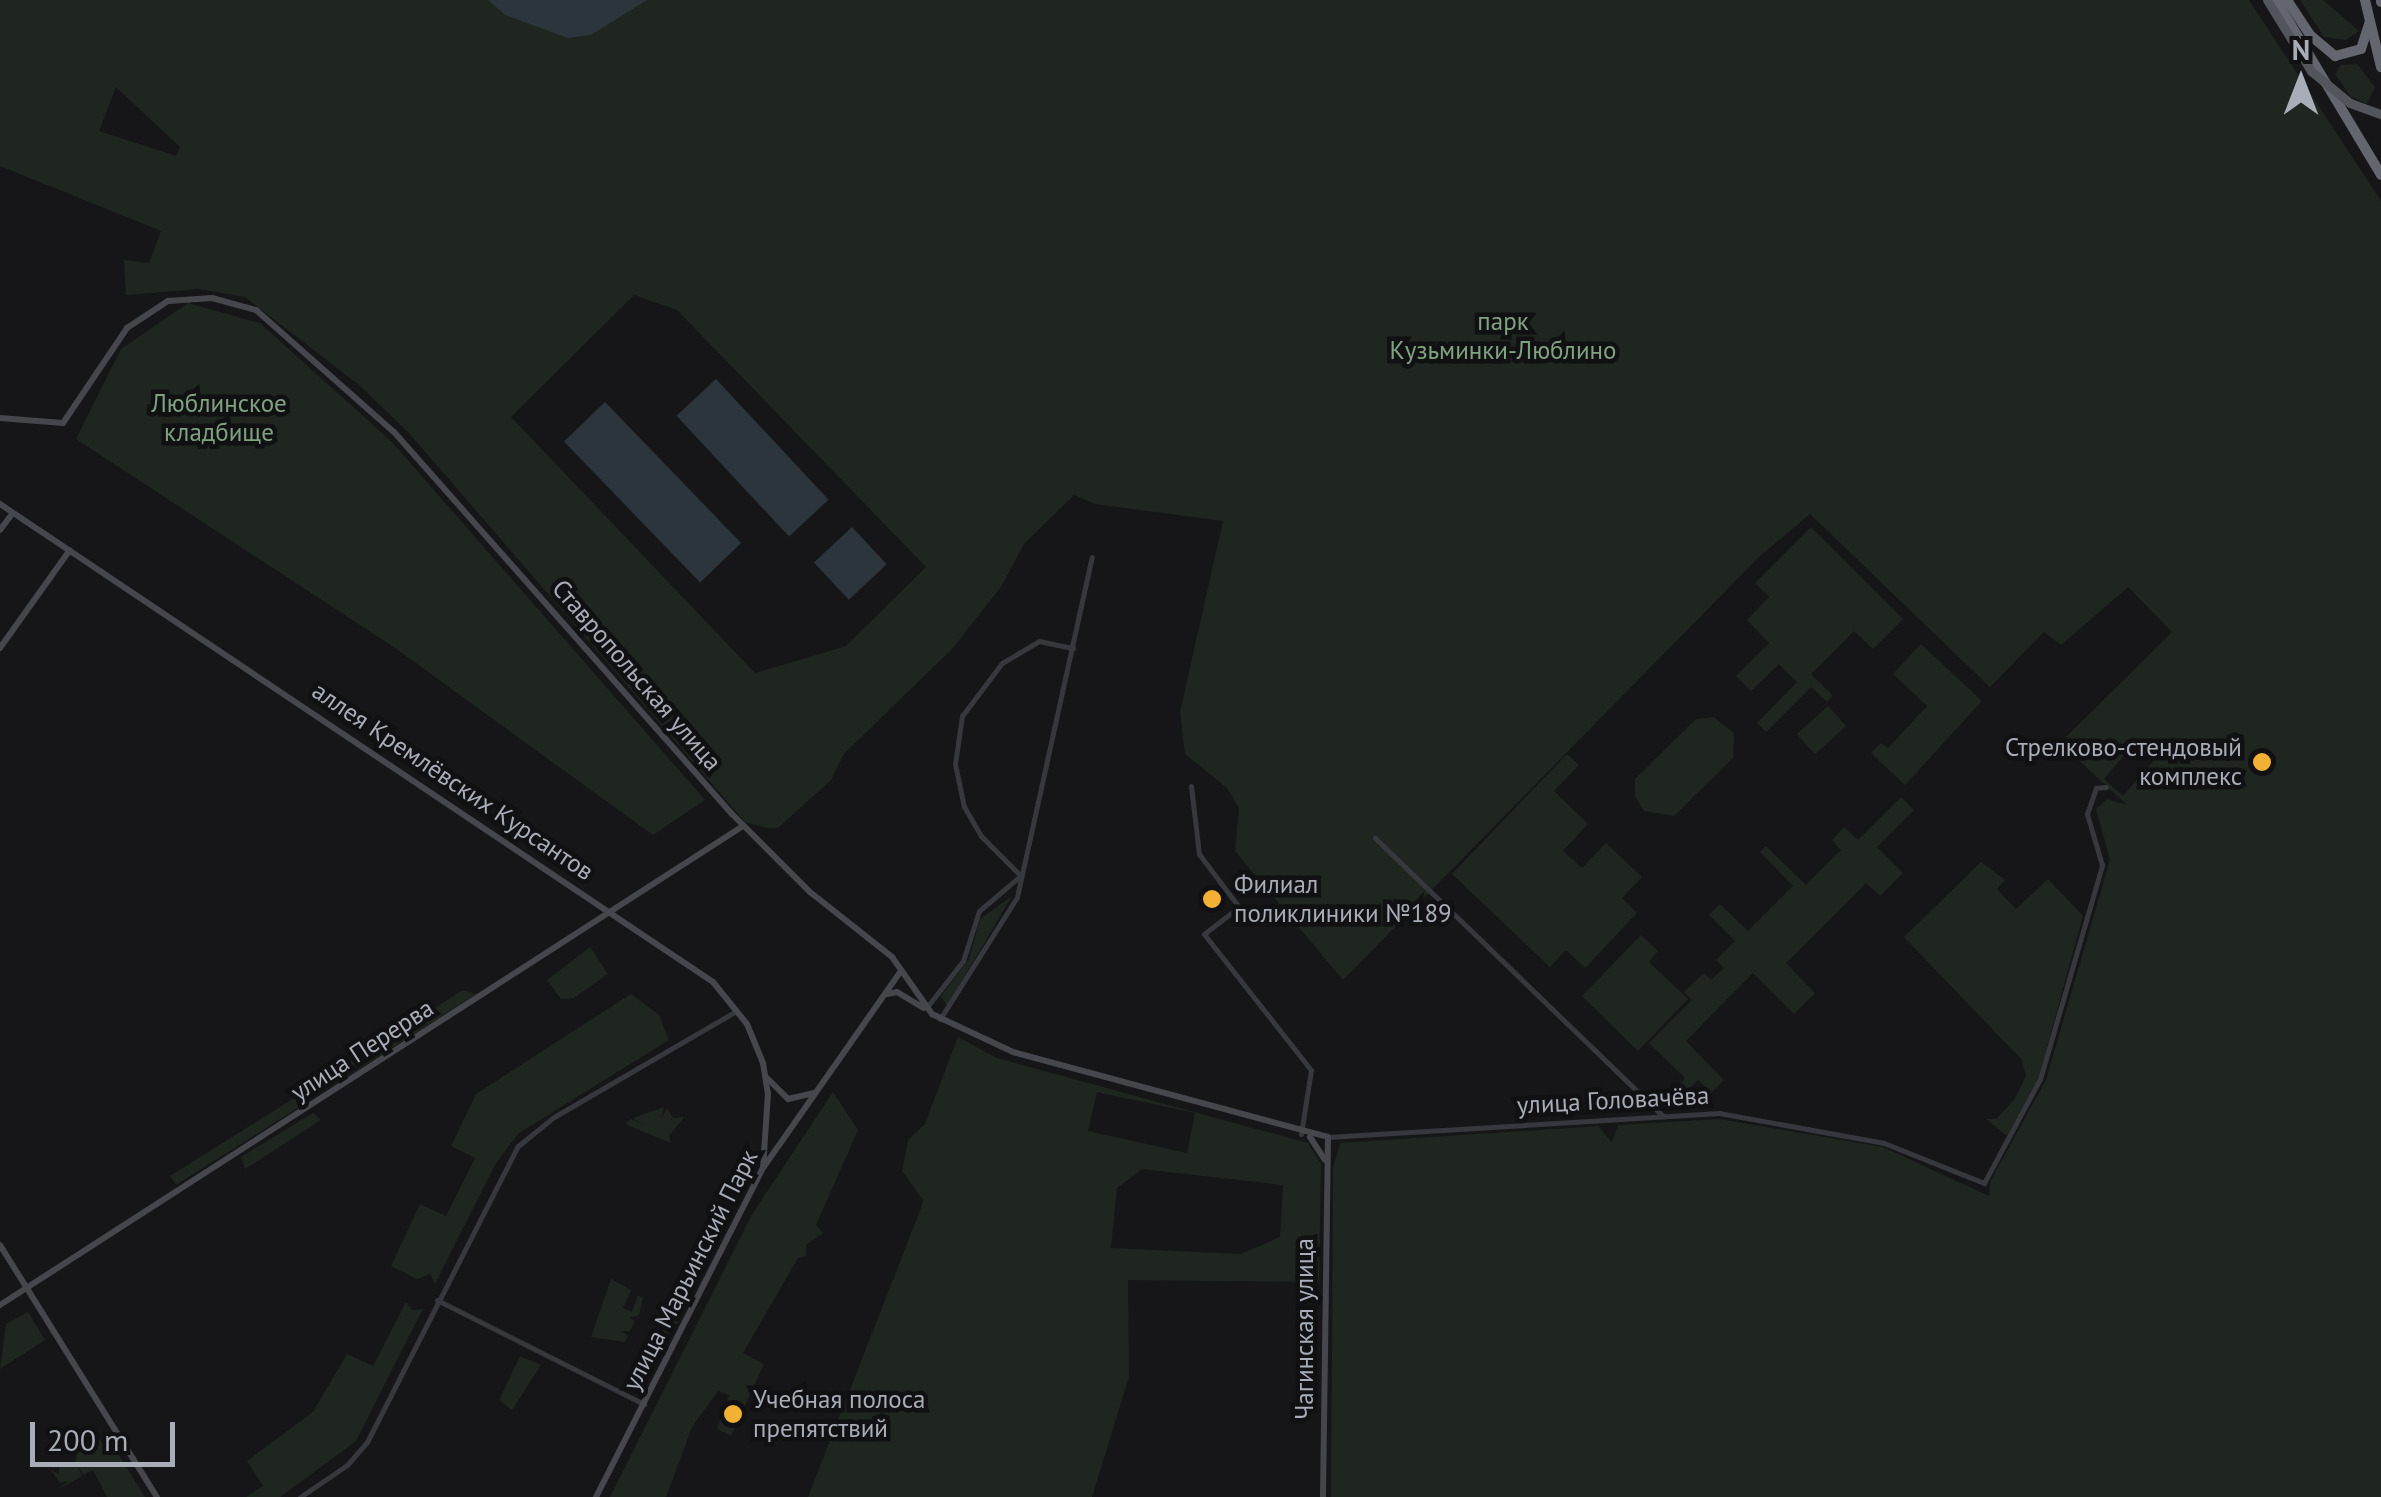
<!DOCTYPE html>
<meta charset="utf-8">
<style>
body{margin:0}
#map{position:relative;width:2381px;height:1497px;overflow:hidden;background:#161618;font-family:"PT Sans",sans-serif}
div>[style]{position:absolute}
.green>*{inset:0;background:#1e261f;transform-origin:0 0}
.water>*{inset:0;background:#2c353c;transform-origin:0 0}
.street>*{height:5px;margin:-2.5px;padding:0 2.5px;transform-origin:2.5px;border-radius:2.5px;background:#37383d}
.secondary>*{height:6px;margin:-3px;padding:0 3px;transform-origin:3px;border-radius:3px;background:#45474d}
.highway>*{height:10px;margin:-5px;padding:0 5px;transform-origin:5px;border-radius:5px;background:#63666e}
.primary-bridge>*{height:9px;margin:-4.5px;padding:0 4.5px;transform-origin:4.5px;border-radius:4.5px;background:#53555c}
.dots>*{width:28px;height:28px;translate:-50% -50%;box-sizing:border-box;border:5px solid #111113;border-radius:50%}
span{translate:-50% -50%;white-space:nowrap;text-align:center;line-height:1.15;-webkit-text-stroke:9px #111113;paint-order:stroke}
.park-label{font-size:25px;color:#7fa381}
.street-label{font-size:25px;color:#a8adb8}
.poi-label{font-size:25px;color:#a8adb8}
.right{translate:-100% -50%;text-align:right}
.left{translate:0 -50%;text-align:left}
.north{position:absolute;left:2251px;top:30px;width:100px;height:100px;-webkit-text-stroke:8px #111113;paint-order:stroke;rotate:0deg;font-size:28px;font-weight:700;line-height:40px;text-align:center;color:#a8adb8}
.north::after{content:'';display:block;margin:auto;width:35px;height:45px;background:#a8adb8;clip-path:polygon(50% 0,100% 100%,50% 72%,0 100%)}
.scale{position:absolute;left:30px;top:1422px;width:145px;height:45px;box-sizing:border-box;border:5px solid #a8adb8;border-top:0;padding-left:12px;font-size:30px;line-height:35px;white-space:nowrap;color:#a8adb8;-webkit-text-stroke:8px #111113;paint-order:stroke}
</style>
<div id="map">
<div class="green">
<div style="clip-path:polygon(evenodd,0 0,2249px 0,2381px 201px,2381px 1497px,1331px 1497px,1333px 1168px,1340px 1143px,1598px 1126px,1612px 1142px,1618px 1125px,1719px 1119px,1883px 1147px,1989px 1196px,1990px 1182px,2046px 1080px,2110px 860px,2096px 809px,2107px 799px,2127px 805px,2060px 743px,2172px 632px,2128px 587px,2061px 645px,2044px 632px,1990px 687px,1810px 514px,1759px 557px,1343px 980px,1235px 851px,1239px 808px,1227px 788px,1185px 754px,1180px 712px,1223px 521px,1095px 504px,1074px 495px,1024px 544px,1001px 587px,952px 649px,844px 754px,831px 780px,778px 828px,767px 828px,745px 822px,409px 433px,359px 385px,245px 297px,199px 289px,126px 295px,124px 260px,149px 263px,161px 231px,0 166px,0 0,116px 87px,180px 147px,176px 156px,99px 131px,116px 87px,0 0,634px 295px,677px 310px,926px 567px,846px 646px,755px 673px,511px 417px,634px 295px,0 0,2136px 741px,2156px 758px,2123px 796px,2104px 779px,2136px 741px)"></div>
<div style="clip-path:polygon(2300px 0,2323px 0,2359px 31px,2346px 40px,2324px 37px)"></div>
<div style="clip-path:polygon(2357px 64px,2375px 87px,2367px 104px,2350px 96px,2335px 74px,2341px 65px)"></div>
<div style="clip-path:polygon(188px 303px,260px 323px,392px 442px,705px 800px,653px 835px,395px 648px,76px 439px,121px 349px)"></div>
<div style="clip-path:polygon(1811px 527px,1903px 619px,1873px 649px,1854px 631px,1811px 674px,1833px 696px,1827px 702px,1811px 687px,1766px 732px,1757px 723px,1797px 682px,1779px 664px,1751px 691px,1736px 676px,1769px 643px,1747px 620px,1769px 597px,1755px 583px)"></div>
<div style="clip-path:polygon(1921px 644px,1982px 701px,1905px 785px,1871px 753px,1881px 743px,1888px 748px,1927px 706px,1893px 674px)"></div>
<div style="left:1828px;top:706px;width:27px;height:42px;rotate:48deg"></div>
<div style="clip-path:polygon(1714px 717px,1734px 733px,1733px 758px,1674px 816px,1644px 811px,1635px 796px,1635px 779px,1696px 719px)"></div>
<div style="clip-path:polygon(1567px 754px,1579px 765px,1554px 791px,1588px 824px,1563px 851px,1582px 868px,1606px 843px,1642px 877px,1622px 898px,1637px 913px,1585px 968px,1566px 950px,1550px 967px,1452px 874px)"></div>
<div style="clip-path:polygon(1901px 797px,1914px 810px,1877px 847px,1903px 873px,1880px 896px,1866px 883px,1786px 963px,1815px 993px,1794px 1014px,1753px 973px,1686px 1041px,1724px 1080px,1711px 1093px,1698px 1080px,1683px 1095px,1676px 1088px,1685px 1078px,1649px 1043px,1692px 1000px,1684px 992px,1704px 973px,1711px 980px,1724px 968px,1716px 960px,1735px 941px,1709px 915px,1720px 904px,1748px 931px,1793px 886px,1760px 852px,1766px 846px,1806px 885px,1841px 850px,1832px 840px,1844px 827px,1858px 840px)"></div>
<div style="clip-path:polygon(1981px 862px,2005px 880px,1997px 889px,2016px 909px,2048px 879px,2083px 916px,2038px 1079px,2007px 1136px,1986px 1119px,1996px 1119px,2014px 1100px,2026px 1076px,2021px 1059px,1904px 937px)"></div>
<div style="clip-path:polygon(1012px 896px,947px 1006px,941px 996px,969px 959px,980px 919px)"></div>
<div style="clip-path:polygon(1641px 935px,1658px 951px,1649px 962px,1688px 999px,1638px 1051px,1582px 996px)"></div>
<div style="clip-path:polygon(590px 947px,608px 974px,574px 998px,561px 999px,547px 980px)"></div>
<div style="clip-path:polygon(463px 990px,476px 994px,318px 1095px,321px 1080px)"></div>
<div style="clip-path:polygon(631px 994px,659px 1015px,669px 1040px,519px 1133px,496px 1163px,435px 1284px,430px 1274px,417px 1279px,391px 1266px,420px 1204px,446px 1216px,475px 1158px,451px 1146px,476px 1094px)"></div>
<div style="clip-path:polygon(evenodd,958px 1037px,997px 1058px,1308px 1143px,1321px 1164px,1319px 1282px,1128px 1280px,1129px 1377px,1092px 1497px,808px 1497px,921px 1208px,923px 1200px,902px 1171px,908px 1140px,925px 1124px,958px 1037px,1097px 1092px,1195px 1113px,1187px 1153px,1088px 1131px,1097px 1092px,958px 1037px,1142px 1169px,1283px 1185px,1280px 1237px,1241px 1254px,1111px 1248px,1117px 1188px,1142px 1169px)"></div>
<div style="clip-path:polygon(312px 1087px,301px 1106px,176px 1185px,170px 1176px)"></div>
<div style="clip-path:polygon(833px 1092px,858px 1130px,816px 1225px,823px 1233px,806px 1245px,806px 1256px,798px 1258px,743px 1353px,764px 1364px,731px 1436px,717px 1429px,729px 1395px,718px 1391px,692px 1427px,666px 1497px,610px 1497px,751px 1216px)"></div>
<div style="clip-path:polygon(664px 1107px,661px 1119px,667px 1108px,673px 1118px,684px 1117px,669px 1136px,671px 1143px,625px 1124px,631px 1119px,645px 1125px,633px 1118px)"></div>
<div style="clip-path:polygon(313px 1113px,321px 1120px,245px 1169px,241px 1157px)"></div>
<div style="clip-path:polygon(611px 1279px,631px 1290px,623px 1308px,632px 1312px,638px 1295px,643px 1298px,639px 1315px,630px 1318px,635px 1321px,630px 1331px,621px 1331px,628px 1336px,625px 1342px,591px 1337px)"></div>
<div style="clip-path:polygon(685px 1288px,691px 1297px,642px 1390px,635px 1387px)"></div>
<div style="clip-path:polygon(406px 1302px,412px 1310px,423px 1309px,356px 1441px,280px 1497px,246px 1497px,263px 1486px,247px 1461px,313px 1412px,347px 1354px,373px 1366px)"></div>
<div style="clip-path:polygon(28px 1312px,45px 1340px,0 1369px,6px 1324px)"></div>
<div style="clip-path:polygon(520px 1356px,541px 1365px,512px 1410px,499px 1400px)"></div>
<div style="clip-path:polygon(97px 1436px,109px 1452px,115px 1449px,145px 1497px,107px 1497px,93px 1470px,83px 1475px,77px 1465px,82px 1476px,59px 1489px,68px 1481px,60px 1483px,51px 1470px,59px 1474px,59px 1467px,75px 1464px,78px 1449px)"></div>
</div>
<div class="water">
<div style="clip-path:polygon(488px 0,647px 0,591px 35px,568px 38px,505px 15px)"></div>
<div style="left:716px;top:379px;width:165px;height:54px;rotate:47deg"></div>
<div style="left:605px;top:402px;width:196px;height:57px;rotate:46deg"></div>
<div style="left:852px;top:527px;width:51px;height:52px;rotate:47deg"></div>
</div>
<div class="street">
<div style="left:1191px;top:786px;width:68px;rotate:83.3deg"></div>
<div style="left:1199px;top:854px;width:66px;rotate:53deg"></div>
<div style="left:1239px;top:907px;width:44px;rotate:142.4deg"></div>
<div style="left:1204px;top:934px;width:173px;rotate:51.8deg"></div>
<div style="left:1311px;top:1070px;width:65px;rotate:98.9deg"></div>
<div style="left:1375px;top:838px;width:400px;rotate:44deg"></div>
<div style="left:1020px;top:875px;width:55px;rotate:-135deg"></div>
<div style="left:981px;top:836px;width:34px;rotate:-120deg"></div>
<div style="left:964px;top:807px;width:44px;rotate:-101.8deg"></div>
<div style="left:955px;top:764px;width:49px;rotate:-81.7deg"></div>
<div style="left:962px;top:716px;width:66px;rotate:-53deg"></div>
<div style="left:1002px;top:663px;width:43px;rotate:-30.7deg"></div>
<div style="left:1039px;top:641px;width:35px;rotate:12deg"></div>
<div style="left:927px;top:1007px;width:58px;rotate:-52deg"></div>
<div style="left:963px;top:961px;width:52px;rotate:-72.3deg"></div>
<div style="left:979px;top:911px;width:52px;rotate:-40.4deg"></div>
<div style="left:940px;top:1019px;width:144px;rotate:-57.7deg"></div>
<div style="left:1017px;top:897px;width:348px;rotate:-77.6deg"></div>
<div style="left:1328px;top:1137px;width:392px;rotate:-3.5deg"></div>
<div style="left:1719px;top:1113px;width:168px;rotate:10.3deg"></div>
<div style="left:1884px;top:1143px;width:108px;rotate:21.8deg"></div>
<div style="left:1984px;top:1183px;width:118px;rotate:-61.7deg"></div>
<div style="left:2040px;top:1079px;width:223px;rotate:-73.8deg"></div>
<div style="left:2102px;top:865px;width:53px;rotate:-106.4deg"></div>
<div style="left:2087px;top:814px;width:28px;rotate:-71deg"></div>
<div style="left:2096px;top:788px;width:10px;rotate:-6deg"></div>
<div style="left:437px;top:1300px;width:232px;rotate:26.7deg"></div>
<div style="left:300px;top:1497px;width:57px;rotate:-34.2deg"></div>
<div style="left:347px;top:1465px;width:30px;rotate:-49deg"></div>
<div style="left:367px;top:1442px;width:332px;rotate:-63deg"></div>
<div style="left:518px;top:1146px;width:46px;rotate:-38.9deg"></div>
<div style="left:554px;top:1117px;width:211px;rotate:-30.2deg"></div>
</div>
<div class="secondary">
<div style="left:0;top:418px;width:63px;rotate:4.5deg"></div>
<div style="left:63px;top:423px;width:115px;rotate:-56deg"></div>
<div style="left:127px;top:328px;width:49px;rotate:-33.4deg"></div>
<div style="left:168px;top:301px;width:44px;rotate:-3.9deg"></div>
<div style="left:212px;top:298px;width:46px;rotate:15.3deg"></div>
<div style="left:256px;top:310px;width:184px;rotate:41.5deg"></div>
<div style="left:394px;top:432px;width:510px;rotate:48.5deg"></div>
<div style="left:732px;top:814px;width:110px;rotate:45deg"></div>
<div style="left:810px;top:892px;width:105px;rotate:38.4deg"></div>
<div style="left:892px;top:957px;width:70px;rotate:54.9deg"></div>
<div style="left:932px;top:1014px;width:89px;rotate:25.1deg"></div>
<div style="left:1013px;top:1052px;width:326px;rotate:15.1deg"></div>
<div style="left:1328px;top:1137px;width:360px;rotate:90.8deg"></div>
<div style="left:0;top:504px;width:858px;rotate:33.84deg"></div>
<div style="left:713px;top:982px;width:54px;rotate:51deg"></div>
<div style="left:747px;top:1024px;width:42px;rotate:67.7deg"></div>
<div style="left:763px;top:1063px;width:30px;rotate:81deg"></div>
<div style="left:768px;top:1093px;width:75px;rotate:93.8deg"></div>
<div style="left:0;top:530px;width:21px;rotate:-53deg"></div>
<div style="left:0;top:648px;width:120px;rotate:-54.5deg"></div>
<div style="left:887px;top:994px;width:10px;rotate:-11deg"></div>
<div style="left:897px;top:992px;width:31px;rotate:31deg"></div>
<div style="left:767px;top:1078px;width:30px;rotate:45deg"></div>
<div style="left:788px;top:1099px;width:27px;rotate:-13deg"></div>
<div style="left:1310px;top:1137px;width:27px;rotate:57deg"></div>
<div style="left:0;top:1245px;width:297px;rotate:58.1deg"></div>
<div style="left:0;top:1305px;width:884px;rotate:-32.81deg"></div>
<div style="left:596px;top:1497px;width:369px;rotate:-63.1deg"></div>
<div style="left:763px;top:1168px;width:241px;rotate:-55deg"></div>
</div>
<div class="highway">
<div style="left:2276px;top:0;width:204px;rotate:59deg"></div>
<div style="left:2287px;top:0;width:42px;rotate:56.7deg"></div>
<div style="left:2310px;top:35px;width:33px;rotate:40deg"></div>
<div style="left:2335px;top:56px;width:27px;rotate:-15deg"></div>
<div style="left:2361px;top:49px;width:28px;rotate:-72deg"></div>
<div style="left:2365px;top:0;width:69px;rotate:76.6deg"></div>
<div style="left:2381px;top:0;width:2px;rotate:90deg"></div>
</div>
<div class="primary-bridge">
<div style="left:2267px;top:0;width:84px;rotate:58.2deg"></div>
<div style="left:2311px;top:71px;width:50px;rotate:39.4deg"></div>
<div style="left:2350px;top:103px;width:33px;rotate:20deg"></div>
</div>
<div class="dots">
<div style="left:2262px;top:762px;background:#f2b134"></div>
<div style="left:1212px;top:899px;background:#f2b134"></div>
<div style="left:733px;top:1414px;background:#f2b134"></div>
</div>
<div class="park-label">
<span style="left:1503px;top:336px">парк<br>Кузьминки-Люблино</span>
<span style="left:219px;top:418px">Люблинское<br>кладбище</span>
</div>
<div class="street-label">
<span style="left:637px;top:675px;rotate:49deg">Ставропольская улица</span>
<span style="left:453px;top:781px;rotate:34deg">аллея Кремлёвских Курсантов</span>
<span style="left:362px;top:1050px;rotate:-33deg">улица Перерва</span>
<span style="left:1613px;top:1100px;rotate:-3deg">улица Головачёва</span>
<span style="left:690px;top:1270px;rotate:-63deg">улица Марьинский Парк</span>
<span style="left:1304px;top:1329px;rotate:-90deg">Чагинская улица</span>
</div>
<div class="poi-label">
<span class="right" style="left:2242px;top:762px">Стрелково-стендовый<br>комплекс</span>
<span class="left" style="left:1234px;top:899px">Филиал<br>поликлиники №189</span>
<span class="left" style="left:753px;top:1414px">Учебная полоса<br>препятствий</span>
</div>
<div class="north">N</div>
<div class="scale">200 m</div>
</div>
